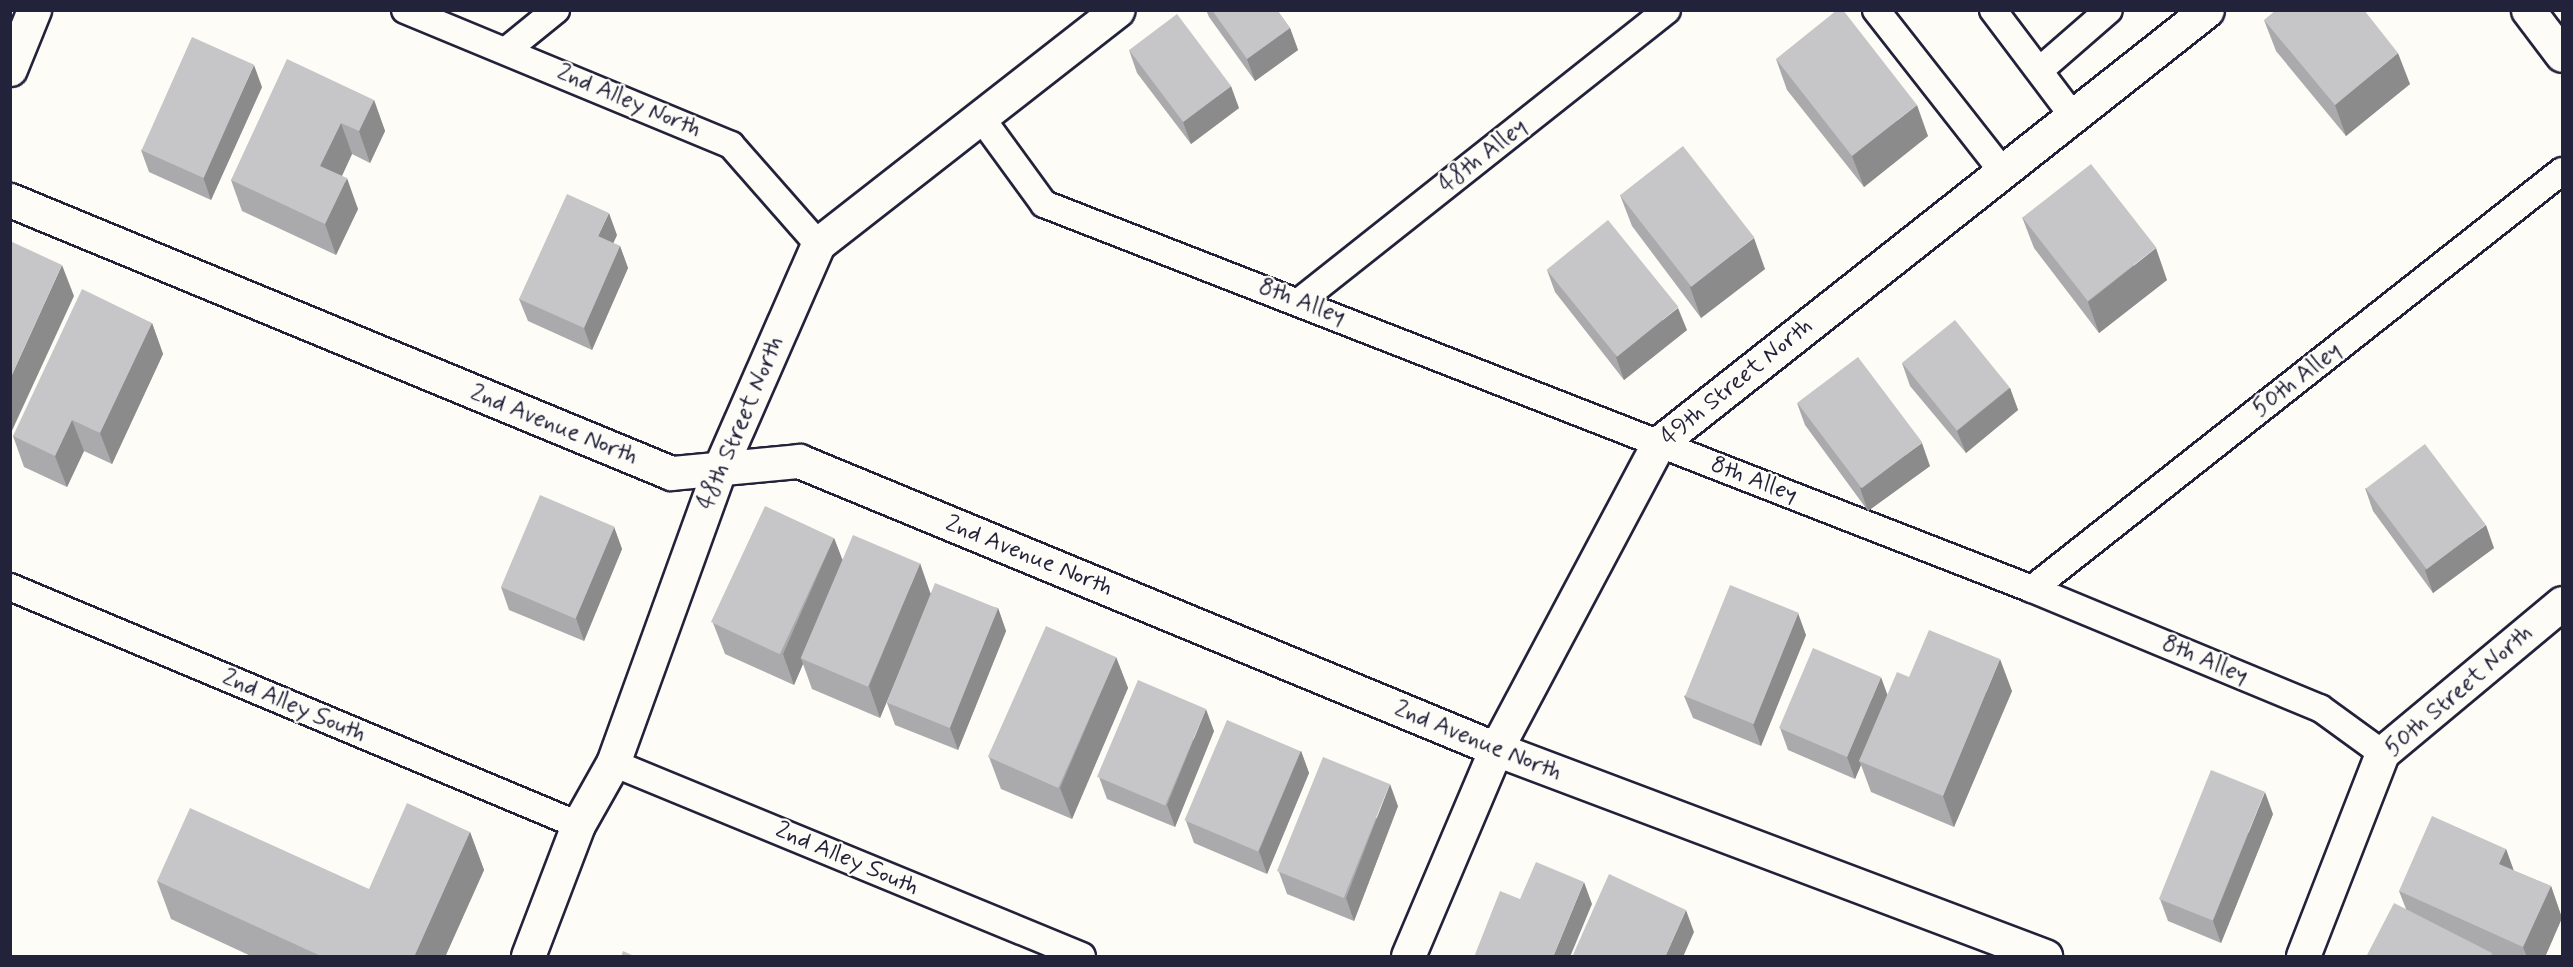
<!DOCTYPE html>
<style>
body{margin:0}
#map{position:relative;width:2573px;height:967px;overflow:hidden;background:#fdfcf7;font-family:Mynerve,sans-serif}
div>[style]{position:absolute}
.roads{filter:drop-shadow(2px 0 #22223b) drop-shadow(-2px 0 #22223b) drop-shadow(0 2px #22223b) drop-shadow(0 -2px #22223b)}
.lane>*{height:26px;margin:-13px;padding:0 13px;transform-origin:13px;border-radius:13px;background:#fdfcf7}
.street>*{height:33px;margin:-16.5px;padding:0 16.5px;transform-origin:16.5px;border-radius:16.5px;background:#fdfcf7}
.wall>*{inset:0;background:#aaaaac}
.shaded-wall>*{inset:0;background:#8b8b8c}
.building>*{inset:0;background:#c6c6c8;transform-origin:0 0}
span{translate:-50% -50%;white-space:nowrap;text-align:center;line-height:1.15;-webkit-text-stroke:4.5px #fdfcf7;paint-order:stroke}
.street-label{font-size:24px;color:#22223b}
.frame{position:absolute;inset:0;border:12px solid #22223b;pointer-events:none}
</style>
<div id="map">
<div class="roads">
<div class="lane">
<div style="left:405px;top:10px;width:353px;rotate:22.5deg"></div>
<div style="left:731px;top:145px;width:132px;rotate:48.7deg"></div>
<div style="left:1876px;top:10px;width:206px;rotate:51.9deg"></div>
<div style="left:1993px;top:10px;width:133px;rotate:53deg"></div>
<div style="left:508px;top:49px;width:62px;rotate:-39.1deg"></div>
<div style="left:2040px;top:70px;width:91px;rotate:-41deg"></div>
<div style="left:982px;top:119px;width:105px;rotate:53.9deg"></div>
<div style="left:1044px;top:204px;width:1060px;rotate:21.29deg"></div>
<div style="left:2032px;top:589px;width:312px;rotate:22.5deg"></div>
<div style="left:2320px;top:708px;width:77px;rotate:36deg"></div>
<div style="left:1300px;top:301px;width:468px;rotate:-38.4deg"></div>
<div style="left:10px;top:587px;width:616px;rotate:22.73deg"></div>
<div style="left:2032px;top:589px;width:675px;rotate:-38.26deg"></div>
<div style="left:613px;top:763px;width:507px;rotate:22.37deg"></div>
</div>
<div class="street">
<div style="left:2528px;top:10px;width:56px;rotate:52.9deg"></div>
<div style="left:10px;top:69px;width:64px;rotate:-67.9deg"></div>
<div style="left:10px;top:200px;width:715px;rotate:22.44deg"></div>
<div style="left:671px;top:473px;width:129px;rotate:-5.4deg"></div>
<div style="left:799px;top:461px;width:754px;rotate:22.45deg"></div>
<div style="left:1496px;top:749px;width:587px;rotate:20.66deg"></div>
<div style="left:528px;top:956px;width:140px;rotate:-69.1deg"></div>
<div style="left:578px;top:825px;width:71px;rotate:-60.6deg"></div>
<div style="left:613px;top:763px;width:312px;rotate:-70.1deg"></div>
<div style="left:719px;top:470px;width:247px;rotate:-66.3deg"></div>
<div style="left:818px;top:244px;width:380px;rotate:-38deg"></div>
<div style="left:1408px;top:956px;width:225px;rotate:-67deg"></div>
<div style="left:1496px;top:749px;width:347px;rotate:-62deg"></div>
<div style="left:1659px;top:443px;width:698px;rotate:-38.31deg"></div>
<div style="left:2303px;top:956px;width:218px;rotate:-68.7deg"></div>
<div style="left:2382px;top:753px;width:234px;rotate:-39.8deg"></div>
</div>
</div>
<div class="wall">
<div style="clip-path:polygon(1206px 10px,1277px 10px,1290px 28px,1298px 50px,1255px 81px,1209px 17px)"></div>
<div style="clip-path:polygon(2264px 20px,2410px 84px,2346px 136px,2276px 51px)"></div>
<div style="clip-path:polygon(1129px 50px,1239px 108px,1191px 144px,1137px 73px)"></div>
<div style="clip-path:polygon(1776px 59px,1928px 136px,1864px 187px,1787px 90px)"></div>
<div style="clip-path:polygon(262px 87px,211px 200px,149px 172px,141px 150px)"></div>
<div style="clip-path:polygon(374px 100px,385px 131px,370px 163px,352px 154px,342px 176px,358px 209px,336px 255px,242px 211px,231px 180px)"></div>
<div style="clip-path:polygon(1620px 195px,1765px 269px,1701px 318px,1632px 226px)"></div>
<div style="clip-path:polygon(2022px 217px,2167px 280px,2099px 333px,2034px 248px)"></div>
<div style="clip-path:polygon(617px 235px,613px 243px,620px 246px,628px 268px,592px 350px,528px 321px,519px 299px)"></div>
<div style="clip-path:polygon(1547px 270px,1687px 330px,1624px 380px,1555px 292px)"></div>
<div style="clip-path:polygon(152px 323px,163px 354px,112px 464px,84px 451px,67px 487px,24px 467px,13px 436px)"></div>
<div style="clip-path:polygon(1902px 363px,2010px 388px,2018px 410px,1966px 453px,1910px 386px)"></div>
<div style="clip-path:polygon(1797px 403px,1930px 466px,1868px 511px,1805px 425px)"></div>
<div style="clip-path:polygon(2365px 488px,2494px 548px,2433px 593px,2373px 511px)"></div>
<div style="clip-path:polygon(614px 527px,622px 549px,584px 641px,509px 610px,501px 587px)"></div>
<div style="clip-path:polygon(834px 538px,842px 559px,931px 593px,998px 608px,1006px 631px,958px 750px,895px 725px,887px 703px,912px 642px,880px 718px,812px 689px,803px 664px,794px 685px,725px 654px,713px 623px)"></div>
<div style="clip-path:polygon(1806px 635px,1761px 746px,1693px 718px,1684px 696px)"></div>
<div style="clip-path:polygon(1116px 657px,1128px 688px,1072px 819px,1001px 789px,989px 757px)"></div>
<div style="clip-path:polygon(2012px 691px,1954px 827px,1871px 792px,1861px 765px,1855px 779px,1788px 750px,1780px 728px,1887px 695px)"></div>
<div style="clip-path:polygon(1214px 731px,1175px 827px,1107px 799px,1099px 777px)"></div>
<div style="clip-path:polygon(1301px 751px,1309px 773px,1267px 874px,1194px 843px,1186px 821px)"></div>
<div style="clip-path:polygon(1398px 806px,1354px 921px,1287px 894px,1279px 872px)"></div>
<div style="clip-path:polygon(2273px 814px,2221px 943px,2168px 921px,2160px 899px)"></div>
<div style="clip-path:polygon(470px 832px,484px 870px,445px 957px,253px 957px,171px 919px,157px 881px,369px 889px)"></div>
<div style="clip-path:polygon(2506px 849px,2514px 871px,2551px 886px,2562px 918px,2545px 957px,2366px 957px,2406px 909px,2399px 891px)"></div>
</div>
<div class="shaded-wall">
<div style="clip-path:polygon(1290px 28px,1298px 50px,1255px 81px,1247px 59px)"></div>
<div style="clip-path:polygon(2398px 53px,2410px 84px,2346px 136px,2335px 105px)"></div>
<div style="clip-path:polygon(254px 65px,262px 87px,211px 200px,203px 177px)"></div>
<div style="clip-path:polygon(1231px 86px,1239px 108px,1191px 144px,1183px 122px)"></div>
<div style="clip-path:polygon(374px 100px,385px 131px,370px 163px,359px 131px)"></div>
<div style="clip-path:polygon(1917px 105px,1928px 136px,1864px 187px,1852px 156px)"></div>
<div style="clip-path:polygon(341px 123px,352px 154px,332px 197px,320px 166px)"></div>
<div style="clip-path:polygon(347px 178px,358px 209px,336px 255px,325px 224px)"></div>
<div style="clip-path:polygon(609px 213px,617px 235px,606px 259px,598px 236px)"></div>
<div style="clip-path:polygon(1754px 238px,1765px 269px,1701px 318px,1690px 287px)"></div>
<div style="clip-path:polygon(620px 246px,628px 268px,592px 350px,584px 328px)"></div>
<div style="clip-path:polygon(2156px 248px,2167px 280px,2099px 333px,2088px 302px)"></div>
<div style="clip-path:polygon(62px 265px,74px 296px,10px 435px,10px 379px)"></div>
<div style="clip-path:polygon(1678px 308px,1687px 330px,1624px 380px,1616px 357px)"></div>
<div style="clip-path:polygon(152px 323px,163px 354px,112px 464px,100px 433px)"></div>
<div style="clip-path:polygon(2010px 388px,2018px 410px,1966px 453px,1957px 431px)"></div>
<div style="clip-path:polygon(72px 420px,84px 451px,67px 487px,55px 456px)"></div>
<div style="clip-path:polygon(1922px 443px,1930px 466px,1868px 511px,1860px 488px)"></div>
<div style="clip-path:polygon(2486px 525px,2494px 548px,2433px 593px,2425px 570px)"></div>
<div style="clip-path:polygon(614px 527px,622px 549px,584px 641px,576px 618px)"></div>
<div style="clip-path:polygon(834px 538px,846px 569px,801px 658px,803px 664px,794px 685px,783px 654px)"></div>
<div style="clip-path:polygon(920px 563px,931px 595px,880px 718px,869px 686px)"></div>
<div style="clip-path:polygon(998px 608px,1006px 631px,958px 750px,950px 728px)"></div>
<div style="clip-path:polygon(1798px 613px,1806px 635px,1761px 746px,1753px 724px)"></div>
<div style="clip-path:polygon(1116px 657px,1128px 688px,1072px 819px,1060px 788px)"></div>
<div style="clip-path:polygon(2000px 659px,2012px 691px,1954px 827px,1943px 796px)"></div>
<div style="clip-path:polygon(1881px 677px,1889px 699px,1859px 761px,1861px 765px,1855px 779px,1847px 757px)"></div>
<div style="clip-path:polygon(1206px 709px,1214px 731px,1175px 827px,1167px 805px)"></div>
<div style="clip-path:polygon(1301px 751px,1309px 773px,1267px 874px,1259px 851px)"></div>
<div style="clip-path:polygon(1390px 784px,1398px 806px,1354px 921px,1346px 898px)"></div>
<div style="clip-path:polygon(2265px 792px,2273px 814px,2221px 943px,2213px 921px)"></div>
<div style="clip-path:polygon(470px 832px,484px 870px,445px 957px,414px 957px)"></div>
<div style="clip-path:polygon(2506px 849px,2517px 880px,2499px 864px)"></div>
<div style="clip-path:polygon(1584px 882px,1592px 904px,1570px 957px,1553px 957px)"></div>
<div style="clip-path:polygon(2551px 886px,2562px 918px,2545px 957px,2527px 957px,2523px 947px)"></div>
<div style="clip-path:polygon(1686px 910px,1694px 932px,1683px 957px,1665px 957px)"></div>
</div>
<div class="building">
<div style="clip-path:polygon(1212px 10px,1277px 10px,1290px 28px,1247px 59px)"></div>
<div style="clip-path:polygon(1837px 10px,1843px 10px,1917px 105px,1852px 156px,1776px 59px)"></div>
<div style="clip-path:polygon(2276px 10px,2364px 10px,2398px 53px,2335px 105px,2264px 20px)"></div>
<div style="left:1177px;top:14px;width:90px;height:60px;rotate:53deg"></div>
<div style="left:192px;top:37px;width:68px;height:124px;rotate:24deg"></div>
<div style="clip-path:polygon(287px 59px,374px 100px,359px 131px,341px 123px,320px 166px,347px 178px,325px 224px,231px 180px)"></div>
<div style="left:1683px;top:146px;width:116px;height:80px;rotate:52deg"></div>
<div style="left:2091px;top:164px;width:106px;height:87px;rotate:52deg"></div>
<div style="clip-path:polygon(567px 194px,609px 213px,598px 236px,620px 246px,584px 328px,519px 299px)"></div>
<div style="left:1608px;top:220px;width:112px;height:79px;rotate:51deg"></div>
<div style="clip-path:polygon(10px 241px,62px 265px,10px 379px)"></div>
<div style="clip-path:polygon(82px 289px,152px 323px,100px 433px,72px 420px,55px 456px,13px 436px)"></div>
<div style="left:1955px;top:320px;width:87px;height:68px;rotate:51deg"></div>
<div style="left:1858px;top:357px;width:107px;height:76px;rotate:53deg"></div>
<div style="left:2425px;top:444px;width:101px;height:74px;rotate:53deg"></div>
<div style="left:540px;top:495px;width:81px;height:100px;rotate:23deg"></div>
<div style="left:765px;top:506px;width:76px;height:128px;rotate:25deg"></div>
<div style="left:853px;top:535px;width:73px;height:134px;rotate:23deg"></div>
<div style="left:935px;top:583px;width:68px;height:129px;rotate:22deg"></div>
<div style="left:1730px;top:585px;width:74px;height:120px;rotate:22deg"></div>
<div style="left:1046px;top:626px;width:77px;height:143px;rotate:24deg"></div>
<div style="clip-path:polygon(1929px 630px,2000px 659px,1943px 796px,1859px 761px,1897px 672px,1909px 677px)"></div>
<div style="left:1813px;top:648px;width:74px;height:87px;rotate:23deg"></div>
<div style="left:1138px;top:680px;width:74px;height:105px;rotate:23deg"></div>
<div style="left:1227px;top:720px;width:80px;height:109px;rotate:23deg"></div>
<div style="left:1323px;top:757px;width:72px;height:123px;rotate:22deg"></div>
<div style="left:2211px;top:770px;width:58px;height:139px;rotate:22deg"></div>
<div style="clip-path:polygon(407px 803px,470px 832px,414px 957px,323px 957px,157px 881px,190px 808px,369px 889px)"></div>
<div style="clip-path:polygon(2432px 816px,2506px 849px,2499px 864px,2551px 886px,2523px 947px,2399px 891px)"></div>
<div style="clip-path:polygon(1536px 862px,1584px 882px,1553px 957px,1474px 957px,1500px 891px,1520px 899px)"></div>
<div style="clip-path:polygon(1609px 874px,1686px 910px,1665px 957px,1572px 957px)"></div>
<div style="clip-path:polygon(2394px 903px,2492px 953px,2491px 957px,2366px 957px)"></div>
<div style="clip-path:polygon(623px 951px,636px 957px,621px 957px)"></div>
</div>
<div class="street-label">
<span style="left:629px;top:101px;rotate:23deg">2nd Alley North</span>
<span style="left:1483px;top:156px;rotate:-38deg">48th Alley</span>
<span style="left:1302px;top:302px;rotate:21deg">8th Alley</span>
<span style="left:2297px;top:380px;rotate:-38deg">50th Alley</span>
<span style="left:1737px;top:382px;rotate:-39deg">49th Street North</span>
<span style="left:741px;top:423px;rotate:-67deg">48th Street North</span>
<span style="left:554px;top:425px;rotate:22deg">2nd Avenue North</span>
<span style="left:1754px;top:480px;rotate:21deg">8th Alley</span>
<span style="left:1029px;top:556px;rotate:22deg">2nd Avenue North</span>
<span style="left:2205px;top:660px;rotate:23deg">8th Alley</span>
<span style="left:2459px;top:691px;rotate:-41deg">50th Street North</span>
<span style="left:294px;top:706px;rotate:23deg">2nd Alley South</span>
<span style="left:1478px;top:741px;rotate:22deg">2nd Avenue North</span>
<span style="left:847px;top:859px;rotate:23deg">2nd Alley South</span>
</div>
<div class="frame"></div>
</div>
